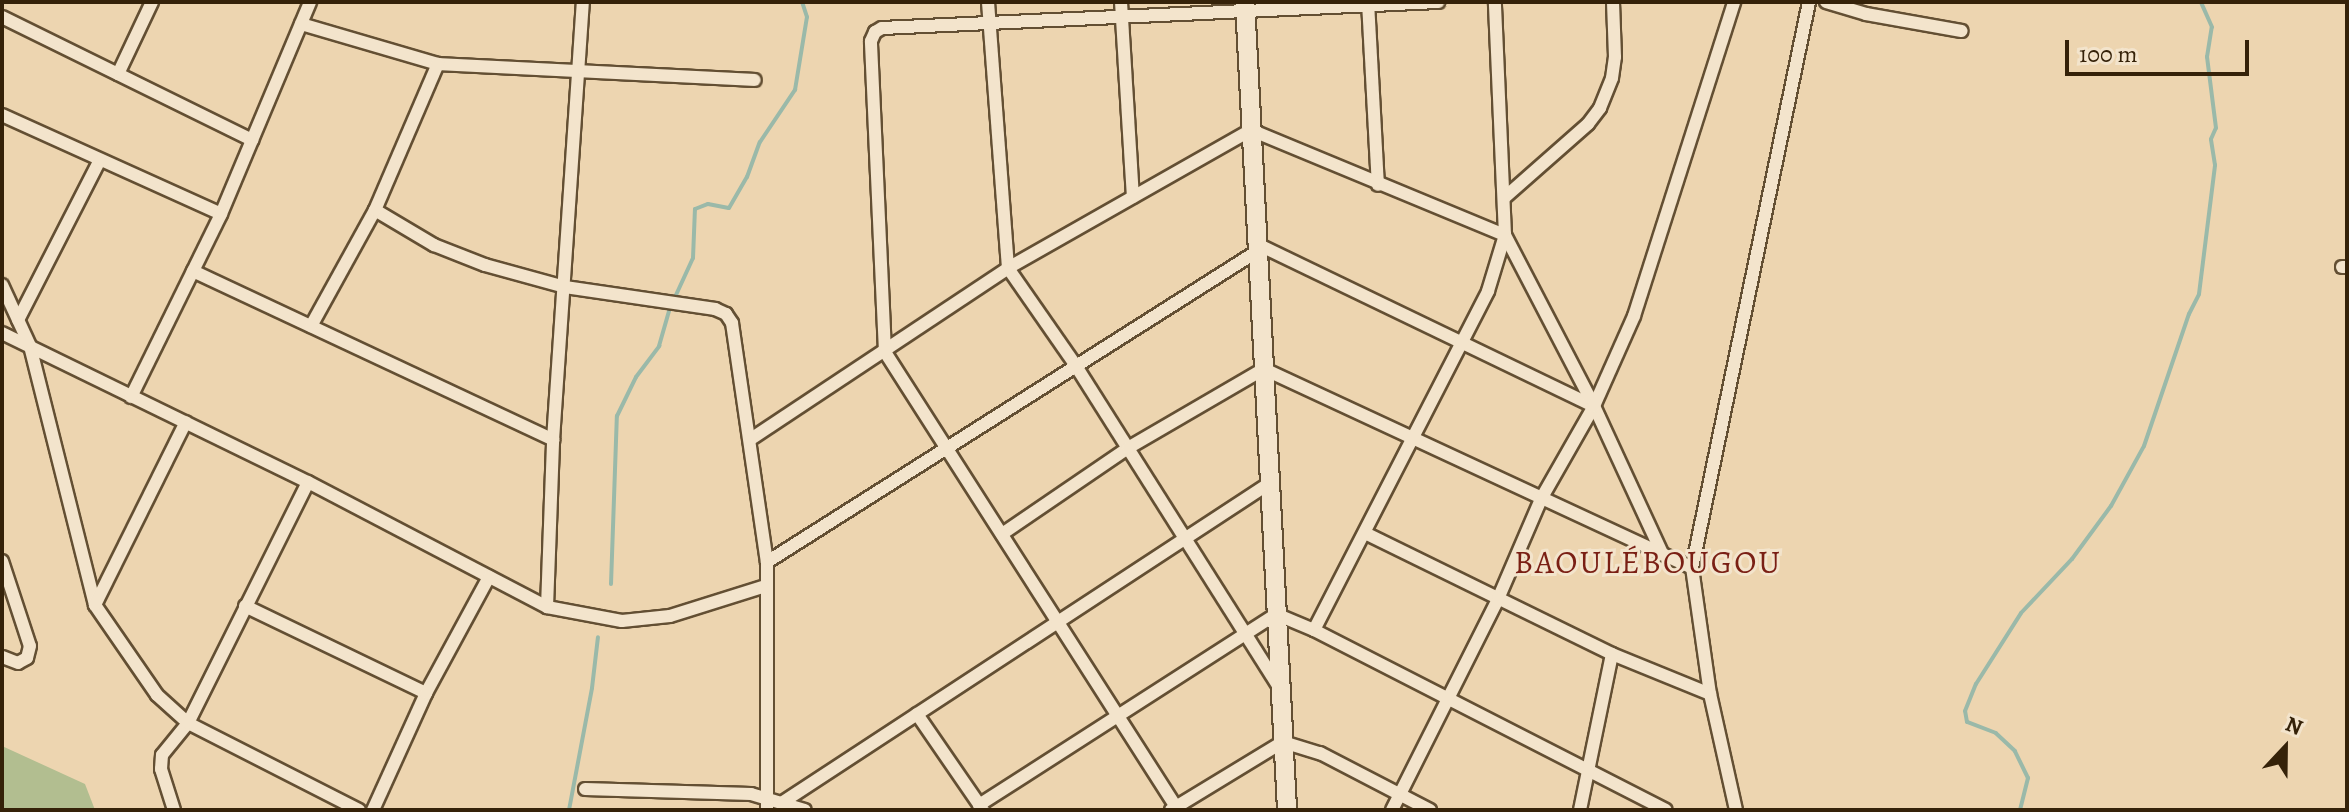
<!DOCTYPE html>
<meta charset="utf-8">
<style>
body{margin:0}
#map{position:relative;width:2349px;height:812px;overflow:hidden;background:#edd5b0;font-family:Alegreya,serif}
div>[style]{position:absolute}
.green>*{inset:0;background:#b2be90}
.stream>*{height:4px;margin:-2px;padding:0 2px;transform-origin:2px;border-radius:2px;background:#9ab9a9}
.roads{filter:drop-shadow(2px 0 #634f33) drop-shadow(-2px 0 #634f33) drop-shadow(0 2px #634f33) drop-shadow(0 -2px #634f33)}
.street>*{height:12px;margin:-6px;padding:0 6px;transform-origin:6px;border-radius:6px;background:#f3e4cc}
.secondary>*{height:18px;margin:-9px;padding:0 9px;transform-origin:9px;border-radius:9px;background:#f3e4cc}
span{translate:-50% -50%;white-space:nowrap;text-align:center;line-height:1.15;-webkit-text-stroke:6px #f3e4cc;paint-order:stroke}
.quarter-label{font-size:32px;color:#7a1f14;letter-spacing:2px}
.frame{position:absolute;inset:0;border:4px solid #352209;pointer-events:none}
.north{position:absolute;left:2245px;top:708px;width:80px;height:80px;-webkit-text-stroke:6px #f3e4cc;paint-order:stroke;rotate:22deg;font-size:22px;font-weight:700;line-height:32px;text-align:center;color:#352209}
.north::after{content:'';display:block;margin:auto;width:28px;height:36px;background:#352209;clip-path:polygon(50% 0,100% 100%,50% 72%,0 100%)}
.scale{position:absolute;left:2065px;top:40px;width:184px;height:36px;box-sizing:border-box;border:4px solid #352209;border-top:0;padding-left:10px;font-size:24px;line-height:28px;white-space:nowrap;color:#352209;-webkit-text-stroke:6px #f3e4cc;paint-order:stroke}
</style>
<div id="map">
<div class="green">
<div style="clip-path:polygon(2px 746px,85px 784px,95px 810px,2px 810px)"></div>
</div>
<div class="stream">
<div style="left:611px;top:584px;width:168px;rotate:-88deg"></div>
<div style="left:617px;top:416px;width:43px;rotate:-64deg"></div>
<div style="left:636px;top:377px;width:39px;rotate:-53deg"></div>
<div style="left:659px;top:346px;width:40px;rotate:-74deg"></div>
<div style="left:670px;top:308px;width:55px;rotate:-65.3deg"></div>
<div style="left:693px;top:258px;width:49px;rotate:-87.7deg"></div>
<div style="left:695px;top:209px;width:14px;rotate:-21deg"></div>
<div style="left:708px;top:204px;width:21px;rotate:11deg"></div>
<div style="left:729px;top:208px;width:36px;rotate:-60deg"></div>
<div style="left:747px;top:177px;width:37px;rotate:-70deg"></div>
<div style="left:760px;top:142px;width:63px;rotate:-56.1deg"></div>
<div style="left:795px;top:90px;width:74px;rotate:-80.7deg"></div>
<div style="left:807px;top:17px;width:16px;rotate:-108deg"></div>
<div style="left:569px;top:810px;width:124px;rotate:-79.3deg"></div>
<div style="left:592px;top:688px;width:51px;rotate:-83.3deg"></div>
<div style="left:2020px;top:810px;width:33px;rotate:-76deg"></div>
<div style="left:2028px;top:778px;width:30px;rotate:-116deg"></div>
<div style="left:2015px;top:751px;width:26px;rotate:-137deg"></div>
<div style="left:1996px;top:733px;width:31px;rotate:-159deg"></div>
<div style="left:1967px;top:722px;width:11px;rotate:-100deg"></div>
<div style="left:1965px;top:711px;width:29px;rotate:-68deg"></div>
<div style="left:1976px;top:684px;width:84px;rotate:-57.6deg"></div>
<div style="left:2021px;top:613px;width:74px;rotate:-46.6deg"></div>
<div style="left:2072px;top:559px;width:66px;rotate:-53.7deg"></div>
<div style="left:2111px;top:506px;width:68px;rotate:-61.2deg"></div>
<div style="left:2144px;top:446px;width:139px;rotate:-71.2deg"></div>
<div style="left:2189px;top:314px;width:22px;rotate:-63deg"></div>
<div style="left:2199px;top:294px;width:130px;rotate:-82.9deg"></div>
<div style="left:2215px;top:165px;width:26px;rotate:-99deg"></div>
<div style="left:2211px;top:139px;width:12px;rotate:-66deg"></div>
<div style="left:2216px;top:128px;width:72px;rotate:-97.2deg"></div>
<div style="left:2207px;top:57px;width:30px;rotate:-81deg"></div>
<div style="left:2212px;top:27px;width:27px;rotate:-114deg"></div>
</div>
<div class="roads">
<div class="street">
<div style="left:988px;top:2px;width:267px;rotate:85.7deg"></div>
<div style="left:1008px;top:268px;width:119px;rotate:55.2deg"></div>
<div style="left:1076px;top:366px;width:378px;rotate:57.7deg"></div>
<div style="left:1121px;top:2px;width:195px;rotate:86.5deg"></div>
<div style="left:1368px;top:2px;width:183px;rotate:86.9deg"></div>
<div style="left:1826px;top:2px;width:42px;rotate:16.7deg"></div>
<div style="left:1866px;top:14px;width:97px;rotate:10.1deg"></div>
<div style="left:2px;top:17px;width:279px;rotate:26.2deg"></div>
<div style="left:301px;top:24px;width:143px;rotate:16.3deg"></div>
<div style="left:438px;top:64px;width:317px;rotate:2.9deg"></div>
<div style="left:118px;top:74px;width:80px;rotate:-64.7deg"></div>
<div style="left:2px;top:115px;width:240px;rotate:24.3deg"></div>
<div style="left:1504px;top:198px;width:112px;rotate:-41.4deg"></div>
<div style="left:1588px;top:124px;width:20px;rotate:-53deg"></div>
<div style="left:1600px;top:108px;width:32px;rotate:-68deg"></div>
<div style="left:1612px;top:78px;width:21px;rotate:-82deg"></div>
<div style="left:1615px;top:57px;width:55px;rotate:-92.1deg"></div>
<div style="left:375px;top:210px;width:69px;rotate:30.7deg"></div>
<div style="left:434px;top:245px;width:55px;rotate:21.4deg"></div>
<div style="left:485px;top:265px;width:83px;rotate:15.4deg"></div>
<div style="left:565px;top:287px;width:152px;rotate:8.3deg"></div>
<div style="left:715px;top:309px;width:12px;rotate:24deg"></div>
<div style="left:726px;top:314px;width:11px;rotate:56deg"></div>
<div style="left:732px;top:323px;width:242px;rotate:81.7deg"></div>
<div style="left:767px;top:562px;width:248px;rotate:90deg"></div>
<div style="left:1257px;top:244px;width:374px;rotate:25.7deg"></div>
<div style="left:2342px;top:267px;width:5px"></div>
<div style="left:193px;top:271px;width:398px;rotate:25.1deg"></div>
<div style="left:2px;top:285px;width:67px;rotate:65.3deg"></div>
<div style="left:30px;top:346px;width:267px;rotate:75.9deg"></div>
<div style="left:95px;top:605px;width:109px;rotate:55.4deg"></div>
<div style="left:157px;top:695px;width:42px;rotate:42.1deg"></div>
<div style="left:188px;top:723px;width:192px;rotate:27deg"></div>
<div style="left:18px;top:320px;width:180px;rotate:-62.9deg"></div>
<div style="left:311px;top:326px;width:132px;rotate:-61.1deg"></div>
<div style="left:375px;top:210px;width:159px;rotate:-66.7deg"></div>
<div style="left:2px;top:333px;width:340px;rotate:26deg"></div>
<div style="left:308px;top:482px;width:270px;rotate:27.6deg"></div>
<div style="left:547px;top:607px;width:76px;rotate:10.6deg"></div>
<div style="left:622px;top:621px;width:48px;rotate:-5.9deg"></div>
<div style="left:670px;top:616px;width:101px;rotate:-17.4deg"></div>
<div style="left:131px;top:397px;width:204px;rotate:-63.8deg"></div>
<div style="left:221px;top:214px;width:230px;rotate:-67.2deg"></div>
<div style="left:751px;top:439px;width:309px;rotate:-33.6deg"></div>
<div style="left:1008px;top:268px;width:279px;rotate:-29.6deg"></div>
<div style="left:1251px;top:130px;width:275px;rotate:22.5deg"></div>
<div style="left:1505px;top:235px;width:193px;rotate:62.5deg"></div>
<div style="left:1594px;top:406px;width:164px;rotate:65.2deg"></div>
<div style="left:1365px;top:533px;width:275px;rotate:26.1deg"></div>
<div style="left:1612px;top:654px;width:106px;rotate:22.2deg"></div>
<div style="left:1002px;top:534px;width:153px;rotate:-34.3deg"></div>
<div style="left:1128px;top:448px;width:157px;rotate:-30.2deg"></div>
<div style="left:1264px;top:369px;width:472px;rotate:24.9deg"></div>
<div style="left:2px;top:561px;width:89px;rotate:71.8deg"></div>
<div style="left:30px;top:646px;width:12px;rotate:104deg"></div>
<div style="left:27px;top:658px;width:10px;rotate:151deg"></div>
<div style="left:18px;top:663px;width:17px;rotate:-159deg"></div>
<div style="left:767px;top:562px;width:579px;rotate:-32.37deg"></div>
<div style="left:95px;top:605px;width:204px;rotate:-63.6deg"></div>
<div style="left:245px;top:606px;width:201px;rotate:25.7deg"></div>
<div style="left:547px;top:607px;width:167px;rotate:-87.9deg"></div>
<div style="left:553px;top:440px;width:439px;rotate:-86.1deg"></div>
<div style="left:1314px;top:630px;width:381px;rotate:-62.8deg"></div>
<div style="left:1488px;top:291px;width:59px;rotate:-73.1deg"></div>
<div style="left:1505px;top:235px;width:233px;rotate:-92.5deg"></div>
<div style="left:917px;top:714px;width:116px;rotate:55.5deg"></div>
<div style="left:585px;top:789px;width:166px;rotate:1.7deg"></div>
<div style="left:751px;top:794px;width:56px;rotate:16.5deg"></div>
<div style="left:783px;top:802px;width:582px;rotate:-33.23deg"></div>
<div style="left:979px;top:805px;width:353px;rotate:-32.7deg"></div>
<div style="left:1276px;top:614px;width:41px;rotate:22.8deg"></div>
<div style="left:1314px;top:630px;width:395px;rotate:27.1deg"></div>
<div style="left:174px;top:810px;width:43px;rotate:-107.6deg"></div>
<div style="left:161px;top:769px;width:14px;rotate:-86deg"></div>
<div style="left:162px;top:755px;width:41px;rotate:-50.9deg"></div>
<div style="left:188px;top:723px;width:269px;rotate:-63.5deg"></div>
<div style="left:373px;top:810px;width:128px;rotate:-65.6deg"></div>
<div style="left:426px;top:693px;width:132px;rotate:-61.5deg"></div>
<div style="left:1171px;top:810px;width:131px;rotate:-31.3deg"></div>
<div style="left:1283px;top:742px;width:39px;rotate:17deg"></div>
<div style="left:1320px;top:753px;width:124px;rotate:27.4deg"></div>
<div style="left:1178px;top:810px;width:544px;rotate:-122.61deg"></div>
<div style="left:885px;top:352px;width:311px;rotate:-92.6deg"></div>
<div style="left:871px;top:41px;width:10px;rotate:-66deg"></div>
<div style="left:875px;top:32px;width:8px;rotate:-30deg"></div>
<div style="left:882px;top:28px;width:557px;rotate:-2.68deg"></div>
<div style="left:1392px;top:810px;width:236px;rotate:-63.3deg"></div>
<div style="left:1498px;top:599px;width:109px;rotate:-66.7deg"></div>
<div style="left:1541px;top:499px;width:107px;rotate:-60.3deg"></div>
<div style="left:1594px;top:406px;width:98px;rotate:-66deg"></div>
<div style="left:1634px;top:316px;width:330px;rotate:-72.3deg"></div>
<div style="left:1580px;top:810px;width:159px;rotate:-78.4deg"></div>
<div style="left:1736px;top:810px;width:119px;rotate:-102.6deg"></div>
<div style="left:1710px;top:694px;width:127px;rotate:-98.1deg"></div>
<div style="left:1692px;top:568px;width:578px;rotate:-78.32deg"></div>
</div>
<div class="secondary">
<div style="left:1245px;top:2px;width:809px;rotate:87.02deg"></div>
</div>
</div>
<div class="quarter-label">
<span style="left:1648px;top:562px">BAOULÉBOUGOU</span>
</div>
<div class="frame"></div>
<div class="north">N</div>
<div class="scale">100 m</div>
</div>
